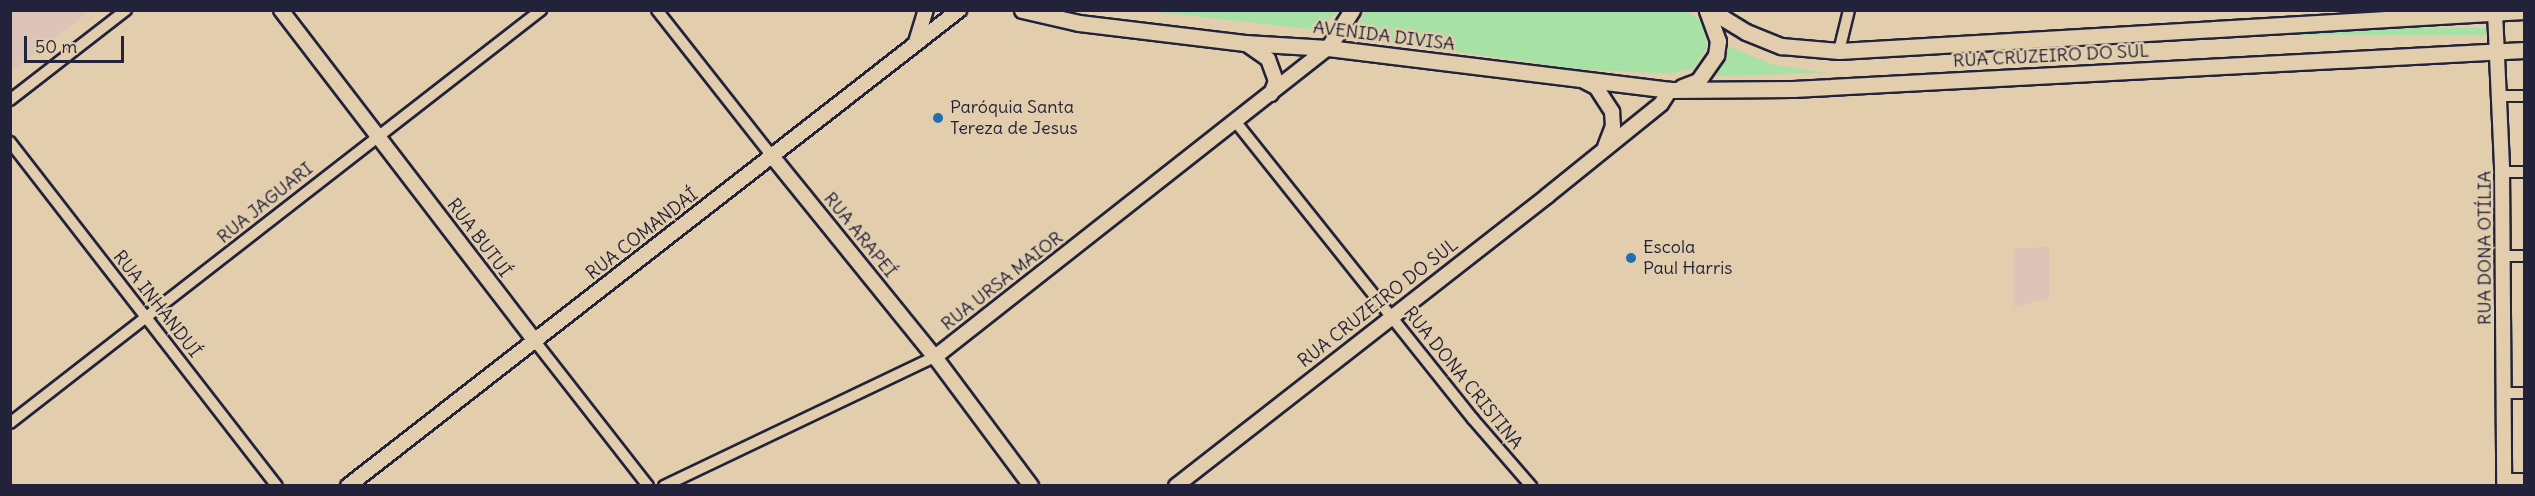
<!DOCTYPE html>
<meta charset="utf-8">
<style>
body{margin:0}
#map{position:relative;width:2535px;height:496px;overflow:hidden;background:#e2cead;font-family:Delius,sans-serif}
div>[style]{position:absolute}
.built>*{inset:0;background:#dcc4b9}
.green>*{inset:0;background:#a8e1a5;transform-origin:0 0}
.roads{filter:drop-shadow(2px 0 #22223b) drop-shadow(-2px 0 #22223b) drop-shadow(0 2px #22223b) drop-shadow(0 -2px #22223b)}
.minor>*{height:10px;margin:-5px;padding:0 5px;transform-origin:5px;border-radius:5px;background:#e2cead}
.tertiary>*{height:14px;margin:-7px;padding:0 7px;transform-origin:7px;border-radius:7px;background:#e2cead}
.secondary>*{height:15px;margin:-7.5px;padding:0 7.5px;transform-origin:7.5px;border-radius:7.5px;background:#e2cead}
.dots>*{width:16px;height:16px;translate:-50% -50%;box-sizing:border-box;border:3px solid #e2cead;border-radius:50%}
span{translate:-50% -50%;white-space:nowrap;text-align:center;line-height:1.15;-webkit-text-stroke:5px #e2cead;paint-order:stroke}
.street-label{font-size:18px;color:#22223b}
.poi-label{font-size:18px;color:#22223b}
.left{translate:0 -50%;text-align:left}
.frame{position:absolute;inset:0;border:12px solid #22223b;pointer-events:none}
.scale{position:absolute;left:24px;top:36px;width:100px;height:27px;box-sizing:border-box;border:3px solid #22223b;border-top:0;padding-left:8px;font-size:18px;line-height:21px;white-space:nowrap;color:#22223b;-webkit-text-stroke:4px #e2cead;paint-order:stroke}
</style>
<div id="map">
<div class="built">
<div style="clip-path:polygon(11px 10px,90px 10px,90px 11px,11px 72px)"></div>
<div style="clip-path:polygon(2049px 247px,2049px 298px,2014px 307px,2014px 248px)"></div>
</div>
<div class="green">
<div style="clip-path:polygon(1366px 10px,1687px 11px,1703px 23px,1707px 47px,1694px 68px,1671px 74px,1576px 69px,1368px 39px,1359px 33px,1359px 23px)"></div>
<div style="clip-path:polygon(1148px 11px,1338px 11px,1318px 30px)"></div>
<div style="left:2486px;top:28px;width:7px;height:239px;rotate:90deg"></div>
<div style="clip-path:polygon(1725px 45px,1774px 65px,1827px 73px,1714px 76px,1724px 58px)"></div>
</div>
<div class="roads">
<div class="minor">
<div style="left:657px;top:10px;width:186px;rotate:51.8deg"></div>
<div style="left:1839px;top:51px;width:42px;rotate:-76.3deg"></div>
<div style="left:2498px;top:96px;width:26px"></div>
<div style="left:10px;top:100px;width:147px;rotate:-37.8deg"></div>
<div style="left:1235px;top:121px;width:381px;rotate:51.4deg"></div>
<div style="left:1473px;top:419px;width:89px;rotate:49.1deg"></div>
<div style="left:10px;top:142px;width:435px;rotate:52.2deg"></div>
<div style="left:2502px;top:172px;width:22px"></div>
<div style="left:2503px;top:256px;width:21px"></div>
<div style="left:534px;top:340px;width:185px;rotate:52deg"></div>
<div style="left:2505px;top:393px;width:19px"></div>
<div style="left:10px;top:423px;width:673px;rotate:-37.87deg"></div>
<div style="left:2504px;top:479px;width:20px"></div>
<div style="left:664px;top:486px;width:300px;rotate:-25.5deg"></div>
</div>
<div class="tertiary">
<div style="left:281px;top:10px;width:416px;rotate:52.5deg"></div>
<div style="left:2495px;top:12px;width:155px;rotate:87.4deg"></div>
<div style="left:2502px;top:167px;width:319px;rotate:89.6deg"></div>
<div style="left:916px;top:42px;width:34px;rotate:-73deg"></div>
<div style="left:1245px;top:43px;width:28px;rotate:35deg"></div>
<div style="left:1268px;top:59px;width:23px;rotate:70deg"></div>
<div style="left:1276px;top:81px;width:14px;rotate:111deg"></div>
<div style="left:1584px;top:81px;width:13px;rotate:27deg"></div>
<div style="left:1596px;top:87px;width:30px;rotate:57deg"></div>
<div style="left:1612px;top:112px;width:14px;rotate:86deg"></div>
<div style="left:1613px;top:126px;width:22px;rotate:111deg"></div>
<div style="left:772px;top:156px;width:259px;rotate:51deg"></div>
<div style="left:935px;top:357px;width:161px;rotate:53.3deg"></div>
<div style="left:935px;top:357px;width:500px;rotate:-38.2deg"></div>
<div style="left:348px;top:486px;width:775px;rotate:-37.92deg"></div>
<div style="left:1176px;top:486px;width:471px;rotate:-38deg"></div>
<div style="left:1547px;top:196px;width:146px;rotate:-38.9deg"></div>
<div style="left:1661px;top:104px;width:17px;rotate:-57deg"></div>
</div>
<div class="secondary">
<div style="left:1022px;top:10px;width:58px;rotate:12.8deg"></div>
<div style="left:1079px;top:23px;width:167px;rotate:6.9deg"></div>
<div style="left:1245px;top:43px;width:83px;rotate:3.4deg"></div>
<div style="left:1328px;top:48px;width:345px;rotate:7deg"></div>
<div style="left:1670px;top:90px;width:123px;rotate:-0.5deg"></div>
<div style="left:1793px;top:89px;width:732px;rotate:-3.05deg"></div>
<div style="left:1710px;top:10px;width:42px;rotate:31.4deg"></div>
<div style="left:1746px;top:32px;width:38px;rotate:22deg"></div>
<div style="left:1781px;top:46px;width:58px;rotate:4.9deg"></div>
<div style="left:1839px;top:51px;width:686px;rotate:-3.34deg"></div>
<div style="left:1328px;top:48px;width:45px;rotate:-57.7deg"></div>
<div style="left:1682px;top:87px;width:17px;rotate:-21deg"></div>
<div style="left:1698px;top:81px;width:32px;rotate:-55deg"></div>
<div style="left:1716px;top:55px;width:14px;rotate:-82deg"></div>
<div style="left:1718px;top:41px;width:33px;rotate:-110deg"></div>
</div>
</div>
<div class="dots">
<div style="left:938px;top:118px;background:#1f6fb2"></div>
<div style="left:1631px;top:258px;background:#1f6fb2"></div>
</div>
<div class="street-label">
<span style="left:1384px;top:36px;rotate:7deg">AVENIDA DIVISA</span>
<span style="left:2051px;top:56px;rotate:-3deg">RUA CRUZEIRO DO SUL</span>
<span style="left:265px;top:203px;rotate:-39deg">RUA JAGUARI</span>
<span style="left:642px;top:234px;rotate:-38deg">RUA COMANDAÍ</span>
<span style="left:860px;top:235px;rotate:51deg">RUA ARAPEÍ</span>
<span style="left:479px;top:238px;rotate:53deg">RUA BUTUÍ</span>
<span style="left:2485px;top:248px;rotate:-90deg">RUA DONA OTÍLIA</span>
<span style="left:1002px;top:281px;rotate:-38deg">RUA URSA MAIOR</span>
<span style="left:1378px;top:303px;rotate:-38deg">RUA CRUZEIRO DO SUL</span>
<span style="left:157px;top:304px;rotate:52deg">RUA INHANDUÍ</span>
<span style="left:1463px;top:378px;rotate:51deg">RUA DONA CRISTINA</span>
</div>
<div class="poi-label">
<span class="left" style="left:950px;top:118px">Paróquia Santa<br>Tereza de Jesus</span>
<span class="left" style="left:1643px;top:258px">Escola<br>Paul Harris</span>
</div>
<div class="frame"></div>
<div class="scale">50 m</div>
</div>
